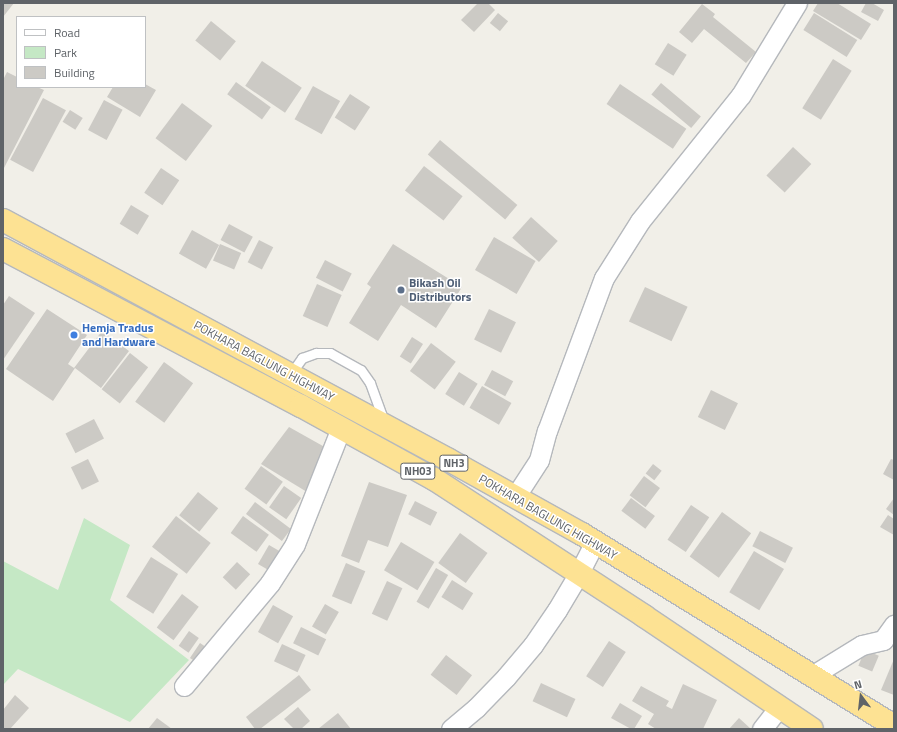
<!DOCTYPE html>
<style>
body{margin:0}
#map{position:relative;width:897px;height:732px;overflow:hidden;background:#f1efe8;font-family:"Titillium Web",sans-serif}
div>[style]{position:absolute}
.green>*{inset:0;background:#c5e8c5}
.building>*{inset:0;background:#cccac5;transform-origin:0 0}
.roads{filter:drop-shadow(1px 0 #b5b8bc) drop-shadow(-1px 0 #b5b8bc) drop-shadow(0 1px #b5b8bc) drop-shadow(0 -1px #b5b8bc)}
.lane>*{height:9px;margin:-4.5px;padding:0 4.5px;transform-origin:4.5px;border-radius:4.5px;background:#fff}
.street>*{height:19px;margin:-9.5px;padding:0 9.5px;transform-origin:9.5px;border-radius:9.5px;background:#fff}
.highway>*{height:22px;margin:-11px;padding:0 11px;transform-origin:11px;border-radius:11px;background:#fde293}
.dots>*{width:11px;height:11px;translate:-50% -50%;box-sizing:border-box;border:2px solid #fff;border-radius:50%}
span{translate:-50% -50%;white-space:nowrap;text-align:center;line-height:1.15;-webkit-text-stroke:3px #fff;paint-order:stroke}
.shield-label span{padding:1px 3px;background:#fff;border:1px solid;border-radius:3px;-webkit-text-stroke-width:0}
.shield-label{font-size:11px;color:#5f6368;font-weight:700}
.service-label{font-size:12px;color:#4e5e75;font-weight:700}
.left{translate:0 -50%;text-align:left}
.shop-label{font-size:12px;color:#366cbe;font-weight:700}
.street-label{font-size:12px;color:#5f6368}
.frame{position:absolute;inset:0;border:4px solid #5f6368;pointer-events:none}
.legend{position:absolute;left:16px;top:16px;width:130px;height:72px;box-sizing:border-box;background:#fff;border:1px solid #bfc1c3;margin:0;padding:5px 7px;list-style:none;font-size:12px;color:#5f6368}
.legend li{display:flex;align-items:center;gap:8px;height:20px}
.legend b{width:20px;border:1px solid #bfc1c3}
.north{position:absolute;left:841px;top:676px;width:40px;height:40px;-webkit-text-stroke:3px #fff;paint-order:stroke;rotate:345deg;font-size:11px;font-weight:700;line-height:16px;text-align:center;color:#5f6368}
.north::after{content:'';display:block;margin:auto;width:14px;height:18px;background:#5f6368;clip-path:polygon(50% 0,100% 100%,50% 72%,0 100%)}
</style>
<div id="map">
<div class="green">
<div style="clip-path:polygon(84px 518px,130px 545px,110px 600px,189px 660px,130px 722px,18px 669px,3px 685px,3px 561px,58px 590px)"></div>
</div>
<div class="building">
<div style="clip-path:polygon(3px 3px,14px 3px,3px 17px)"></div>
<div style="clip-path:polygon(478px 3px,488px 3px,495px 10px,474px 32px,461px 20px)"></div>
<div style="clip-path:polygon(818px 3px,837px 3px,871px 24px,861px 40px,813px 11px)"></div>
<div style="clip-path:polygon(866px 3px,872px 3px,884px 10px,878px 21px,861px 12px)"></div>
<div style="clip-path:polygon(702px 4px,715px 14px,713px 17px,756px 52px,746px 63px,704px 29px,692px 43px,679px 32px)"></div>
<div style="left:498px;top:13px;width:13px;height:13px;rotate:39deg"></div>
<div style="left:814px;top:13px;width:51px;height:20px;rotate:32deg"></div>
<div style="left:211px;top:21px;width:32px;height:25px;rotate:39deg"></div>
<div style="left:668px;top:43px;width:22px;height:25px;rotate:32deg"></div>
<div style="left:833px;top:59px;width:22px;height:58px;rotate:32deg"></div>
<div style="left:262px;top:61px;width:48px;height:30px;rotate:34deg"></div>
<div style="clip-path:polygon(7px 72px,17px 77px,17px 87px,37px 87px,44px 90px,4px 168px,3px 80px)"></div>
<div style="left:236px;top:82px;width:43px;height:15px;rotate:36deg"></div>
<div style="left:661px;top:83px;width:52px;height:15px;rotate:40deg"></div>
<div style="clip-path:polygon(145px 84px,156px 90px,140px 117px,107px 97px,113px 87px,145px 87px)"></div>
<div style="left:620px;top:84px;width:80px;height:24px;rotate:34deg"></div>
<div style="left:313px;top:86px;width:31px;height:38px;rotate:29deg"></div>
<div style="left:350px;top:94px;width:24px;height:28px;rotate:33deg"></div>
<div style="left:43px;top:98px;width:26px;height:70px;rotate:28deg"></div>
<div style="left:104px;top:100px;width:21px;height:34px;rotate:28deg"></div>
<div style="left:182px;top:103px;width:38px;height:44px;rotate:37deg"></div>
<div style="left:70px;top:110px;width:15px;height:14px;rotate:32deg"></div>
<div style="left:440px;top:140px;width:101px;height:19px;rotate:40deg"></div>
<div style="left:793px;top:147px;width:25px;height:39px;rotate:43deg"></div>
<div style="left:424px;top:166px;width:49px;height:31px;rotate:38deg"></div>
<div style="left:161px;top:168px;width:22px;height:30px;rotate:34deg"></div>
<div style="left:131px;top:205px;width:21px;height:22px;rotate:31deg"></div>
<div style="left:531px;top:217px;width:36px;height:28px;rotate:42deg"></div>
<div style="left:229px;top:224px;width:27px;height:18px;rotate:28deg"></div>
<div style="left:192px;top:230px;width:31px;height:27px;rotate:29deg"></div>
<div style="left:494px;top:237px;width:48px;height:38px;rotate:30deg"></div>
<div style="left:259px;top:240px;width:16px;height:25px;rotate:27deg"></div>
<div style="left:220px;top:244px;width:23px;height:18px;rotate:23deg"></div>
<div style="clip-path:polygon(393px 244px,462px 287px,436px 328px,401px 305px,378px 341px,349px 323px,371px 287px,367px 284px)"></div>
<div style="left:325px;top:260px;width:30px;height:20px;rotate:27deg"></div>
<div style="left:317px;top:284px;width:27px;height:35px;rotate:24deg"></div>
<div style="left:645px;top:287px;width:47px;height:38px;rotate:25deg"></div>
<div style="clip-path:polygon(9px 296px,35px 313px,3px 360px,3px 305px)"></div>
<div style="clip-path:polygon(47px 309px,87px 335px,68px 364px,74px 368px,102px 331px,129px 351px,101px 388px,75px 368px,53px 401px,6px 369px)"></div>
<div style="left:489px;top:309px;width:30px;height:34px;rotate:26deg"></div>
<div style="left:412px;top:337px;width:13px;height:23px;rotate:32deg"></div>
<div style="left:431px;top:343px;width:31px;height:35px;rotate:37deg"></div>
<div style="left:130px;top:353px;width:23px;height:46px;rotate:38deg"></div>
<div style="left:164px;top:362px;width:36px;height:49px;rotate:36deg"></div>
<div style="left:492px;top:370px;width:24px;height:17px;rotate:28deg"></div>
<div style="left:459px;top:372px;width:22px;height:26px;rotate:32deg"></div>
<div style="left:482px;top:386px;width:34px;height:25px;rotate:30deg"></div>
<div style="left:711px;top:390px;width:30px;height:30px;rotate:26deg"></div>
<div style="left:94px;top:419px;width:22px;height:32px;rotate:63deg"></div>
<div style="clip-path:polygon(289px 427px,330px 450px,307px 492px,261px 464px)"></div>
<div style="left:88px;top:459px;width:25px;height:19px;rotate:64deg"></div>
<div style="clip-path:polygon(891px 459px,894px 460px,894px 480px,883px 474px)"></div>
<div style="left:653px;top:464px;width:11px;height:12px;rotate:38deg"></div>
<div style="left:261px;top:466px;width:27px;height:28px;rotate:36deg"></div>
<div style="left:644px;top:476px;width:20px;height:24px;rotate:37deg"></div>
<div style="clip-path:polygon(369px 482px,407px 495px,388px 547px,368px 540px,359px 563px,341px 556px)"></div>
<div style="left:284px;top:486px;width:21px;height:26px;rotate:35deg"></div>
<div style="left:198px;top:492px;width:26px;height:30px;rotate:39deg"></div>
<div style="left:631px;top:498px;width:30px;height:16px;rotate:37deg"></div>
<div style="clip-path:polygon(894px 498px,894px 515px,886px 509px)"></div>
<div style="left:415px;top:501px;width:25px;height:15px;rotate:27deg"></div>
<div style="left:255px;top:502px;width:45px;height:15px;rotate:37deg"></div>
<div style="left:691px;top:505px;width:22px;height:42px;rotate:34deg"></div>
<div style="left:722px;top:512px;width:36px;height:55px;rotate:36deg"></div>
<div style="clip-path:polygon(888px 515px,894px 519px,894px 535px,880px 527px)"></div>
<div style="left:176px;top:516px;width:44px;height:39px;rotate:38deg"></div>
<div style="left:243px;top:516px;width:32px;height:21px;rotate:36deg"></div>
<div style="left:760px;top:531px;width:37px;height:17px;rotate:27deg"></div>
<div style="left:460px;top:533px;width:34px;height:37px;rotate:36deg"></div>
<div style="left:401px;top:542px;width:39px;height:33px;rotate:31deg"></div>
<div style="left:269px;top:545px;width:20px;height:22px;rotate:30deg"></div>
<div style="left:754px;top:551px;width:35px;height:48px;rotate:31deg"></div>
<div style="left:151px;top:557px;width:32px;height:47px;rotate:32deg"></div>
<div style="left:237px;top:562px;width:18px;height:21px;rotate:43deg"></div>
<div style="left:346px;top:563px;width:21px;height:36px;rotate:23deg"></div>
<div style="left:436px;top:568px;width:14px;height:39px;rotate:30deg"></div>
<div style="left:452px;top:580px;width:25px;height:20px;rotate:32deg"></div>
<div style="left:387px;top:581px;width:17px;height:36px;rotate:25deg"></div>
<div style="left:182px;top:594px;width:21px;height:42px;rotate:37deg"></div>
<div style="left:325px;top:604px;width:16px;height:26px;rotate:30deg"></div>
<div style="left:273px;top:605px;width:23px;height:31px;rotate:29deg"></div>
<div style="left:301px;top:627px;width:28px;height:18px;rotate:26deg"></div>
<div style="left:189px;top:631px;width:12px;height:18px;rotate:35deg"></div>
<div style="left:609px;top:641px;width:20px;height:42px;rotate:33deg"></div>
<div style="left:200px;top:643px;width:11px;height:18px;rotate:34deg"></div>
<div style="left:282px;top:644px;width:26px;height:19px;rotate:25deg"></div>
<div style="left:865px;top:650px;width:15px;height:17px;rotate:23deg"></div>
<div style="left:446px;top:655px;width:33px;height:25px;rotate:38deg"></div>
<div style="clip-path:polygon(894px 659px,894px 695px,881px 690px)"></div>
<div style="clip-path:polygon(299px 675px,311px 690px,260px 729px,255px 729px,246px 717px)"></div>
<div style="left:541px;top:683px;width:38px;height:20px;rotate:25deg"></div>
<div style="clip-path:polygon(683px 684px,717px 700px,703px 729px,656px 729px,648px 724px,654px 714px,632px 701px,641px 686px,669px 701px,666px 706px,672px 709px)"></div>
<div style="clip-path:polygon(15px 695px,29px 708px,10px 729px,3px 729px,3px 710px)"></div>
<div style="clip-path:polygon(620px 703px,642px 716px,634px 729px,631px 729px,611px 718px)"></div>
<div style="clip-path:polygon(298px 707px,310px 721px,301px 729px,294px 729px,284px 719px)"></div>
<div style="clip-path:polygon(338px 713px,351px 729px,318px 729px)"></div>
<div style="clip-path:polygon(157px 718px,172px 729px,148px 729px)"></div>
<div style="clip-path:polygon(739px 718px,751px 729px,729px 729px)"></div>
</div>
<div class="roads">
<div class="lane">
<div style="left:290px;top:375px;width:21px;rotate:-55deg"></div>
<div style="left:302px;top:358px;width:15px;rotate:-20deg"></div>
<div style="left:316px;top:353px;width:14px"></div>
<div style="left:330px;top:353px;width:35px;rotate:29deg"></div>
<div style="left:361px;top:370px;width:16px;rotate:55deg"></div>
<div style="left:370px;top:383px;width:33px;rotate:70deg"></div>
<div style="left:381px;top:414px;width:6px;rotate:59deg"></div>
</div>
<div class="street">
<div style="left:515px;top:497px;width:44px;rotate:-57deg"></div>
<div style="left:539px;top:460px;width:30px;rotate:-75deg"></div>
<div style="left:547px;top:431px;width:163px;rotate:-69.6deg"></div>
<div style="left:604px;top:278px;width:67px;rotate:-57.7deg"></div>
<div style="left:640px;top:221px;width:161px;rotate:-51.3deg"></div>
<div style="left:741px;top:95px;width:108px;rotate:-58.7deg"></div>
<div style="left:813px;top:675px;width:57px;rotate:-31.5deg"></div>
<div style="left:862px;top:645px;width:22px;rotate:-13deg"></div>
<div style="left:883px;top:640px;width:19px;rotate:-54deg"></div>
<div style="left:184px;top:686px;width:134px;rotate:-50.1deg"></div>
<div style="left:270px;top:583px;width:46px;rotate:-57.3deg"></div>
<div style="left:295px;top:544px;width:125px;rotate:-68.4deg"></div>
<div style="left:451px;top:729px;width:33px;rotate:-40deg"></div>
<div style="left:476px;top:708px;width:43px;rotate:-45.9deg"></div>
<div style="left:506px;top:677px;width:42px;rotate:-49.8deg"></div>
<div style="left:533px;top:645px;width:42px;rotate:-55.6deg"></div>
<div style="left:557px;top:610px;width:43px;rotate:-59.3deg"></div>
<div style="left:579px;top:573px;width:34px;rotate:-63deg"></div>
<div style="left:762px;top:729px;width:28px;rotate:-52deg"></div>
</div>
<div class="highway">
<div style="left:3px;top:220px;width:506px;rotate:28.29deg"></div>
<div style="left:449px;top:460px;width:152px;rotate:29.1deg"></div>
<div style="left:582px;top:534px;width:366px;rotate:31.6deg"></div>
<div style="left:3px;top:249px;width:337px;rotate:27.8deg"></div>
<div style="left:301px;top:406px;width:152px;rotate:28.8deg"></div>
<div style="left:434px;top:479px;width:251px;rotate:33.1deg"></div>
<div style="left:644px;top:616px;width:202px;rotate:33.9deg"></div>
</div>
</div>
<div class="dots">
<div style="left:401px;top:290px;background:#5c6f8a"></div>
<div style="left:74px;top:335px;background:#3f7fe0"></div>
</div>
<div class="shield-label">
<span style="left:454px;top:463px">NH3</span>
<span style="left:418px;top:471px">NH03</span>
</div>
<div class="service-label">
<span class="left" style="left:409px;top:290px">Bikash Oil<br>Distributors</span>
</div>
<div class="shop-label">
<span class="left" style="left:82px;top:335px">Hemja Tradus<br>and Hardware</span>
</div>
<div class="street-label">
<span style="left:264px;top:361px;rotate:28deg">POKHARA BAGLUNG HIGHWAY</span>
<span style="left:548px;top:517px;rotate:30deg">POKHARA BAGLUNG HIGHWAY</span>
</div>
<div class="frame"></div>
<ul class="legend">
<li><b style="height:5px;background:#fff"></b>Road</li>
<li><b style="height:11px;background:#c5e8c5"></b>Park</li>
<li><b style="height:11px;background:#cccac5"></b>Building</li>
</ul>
<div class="north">N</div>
</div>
